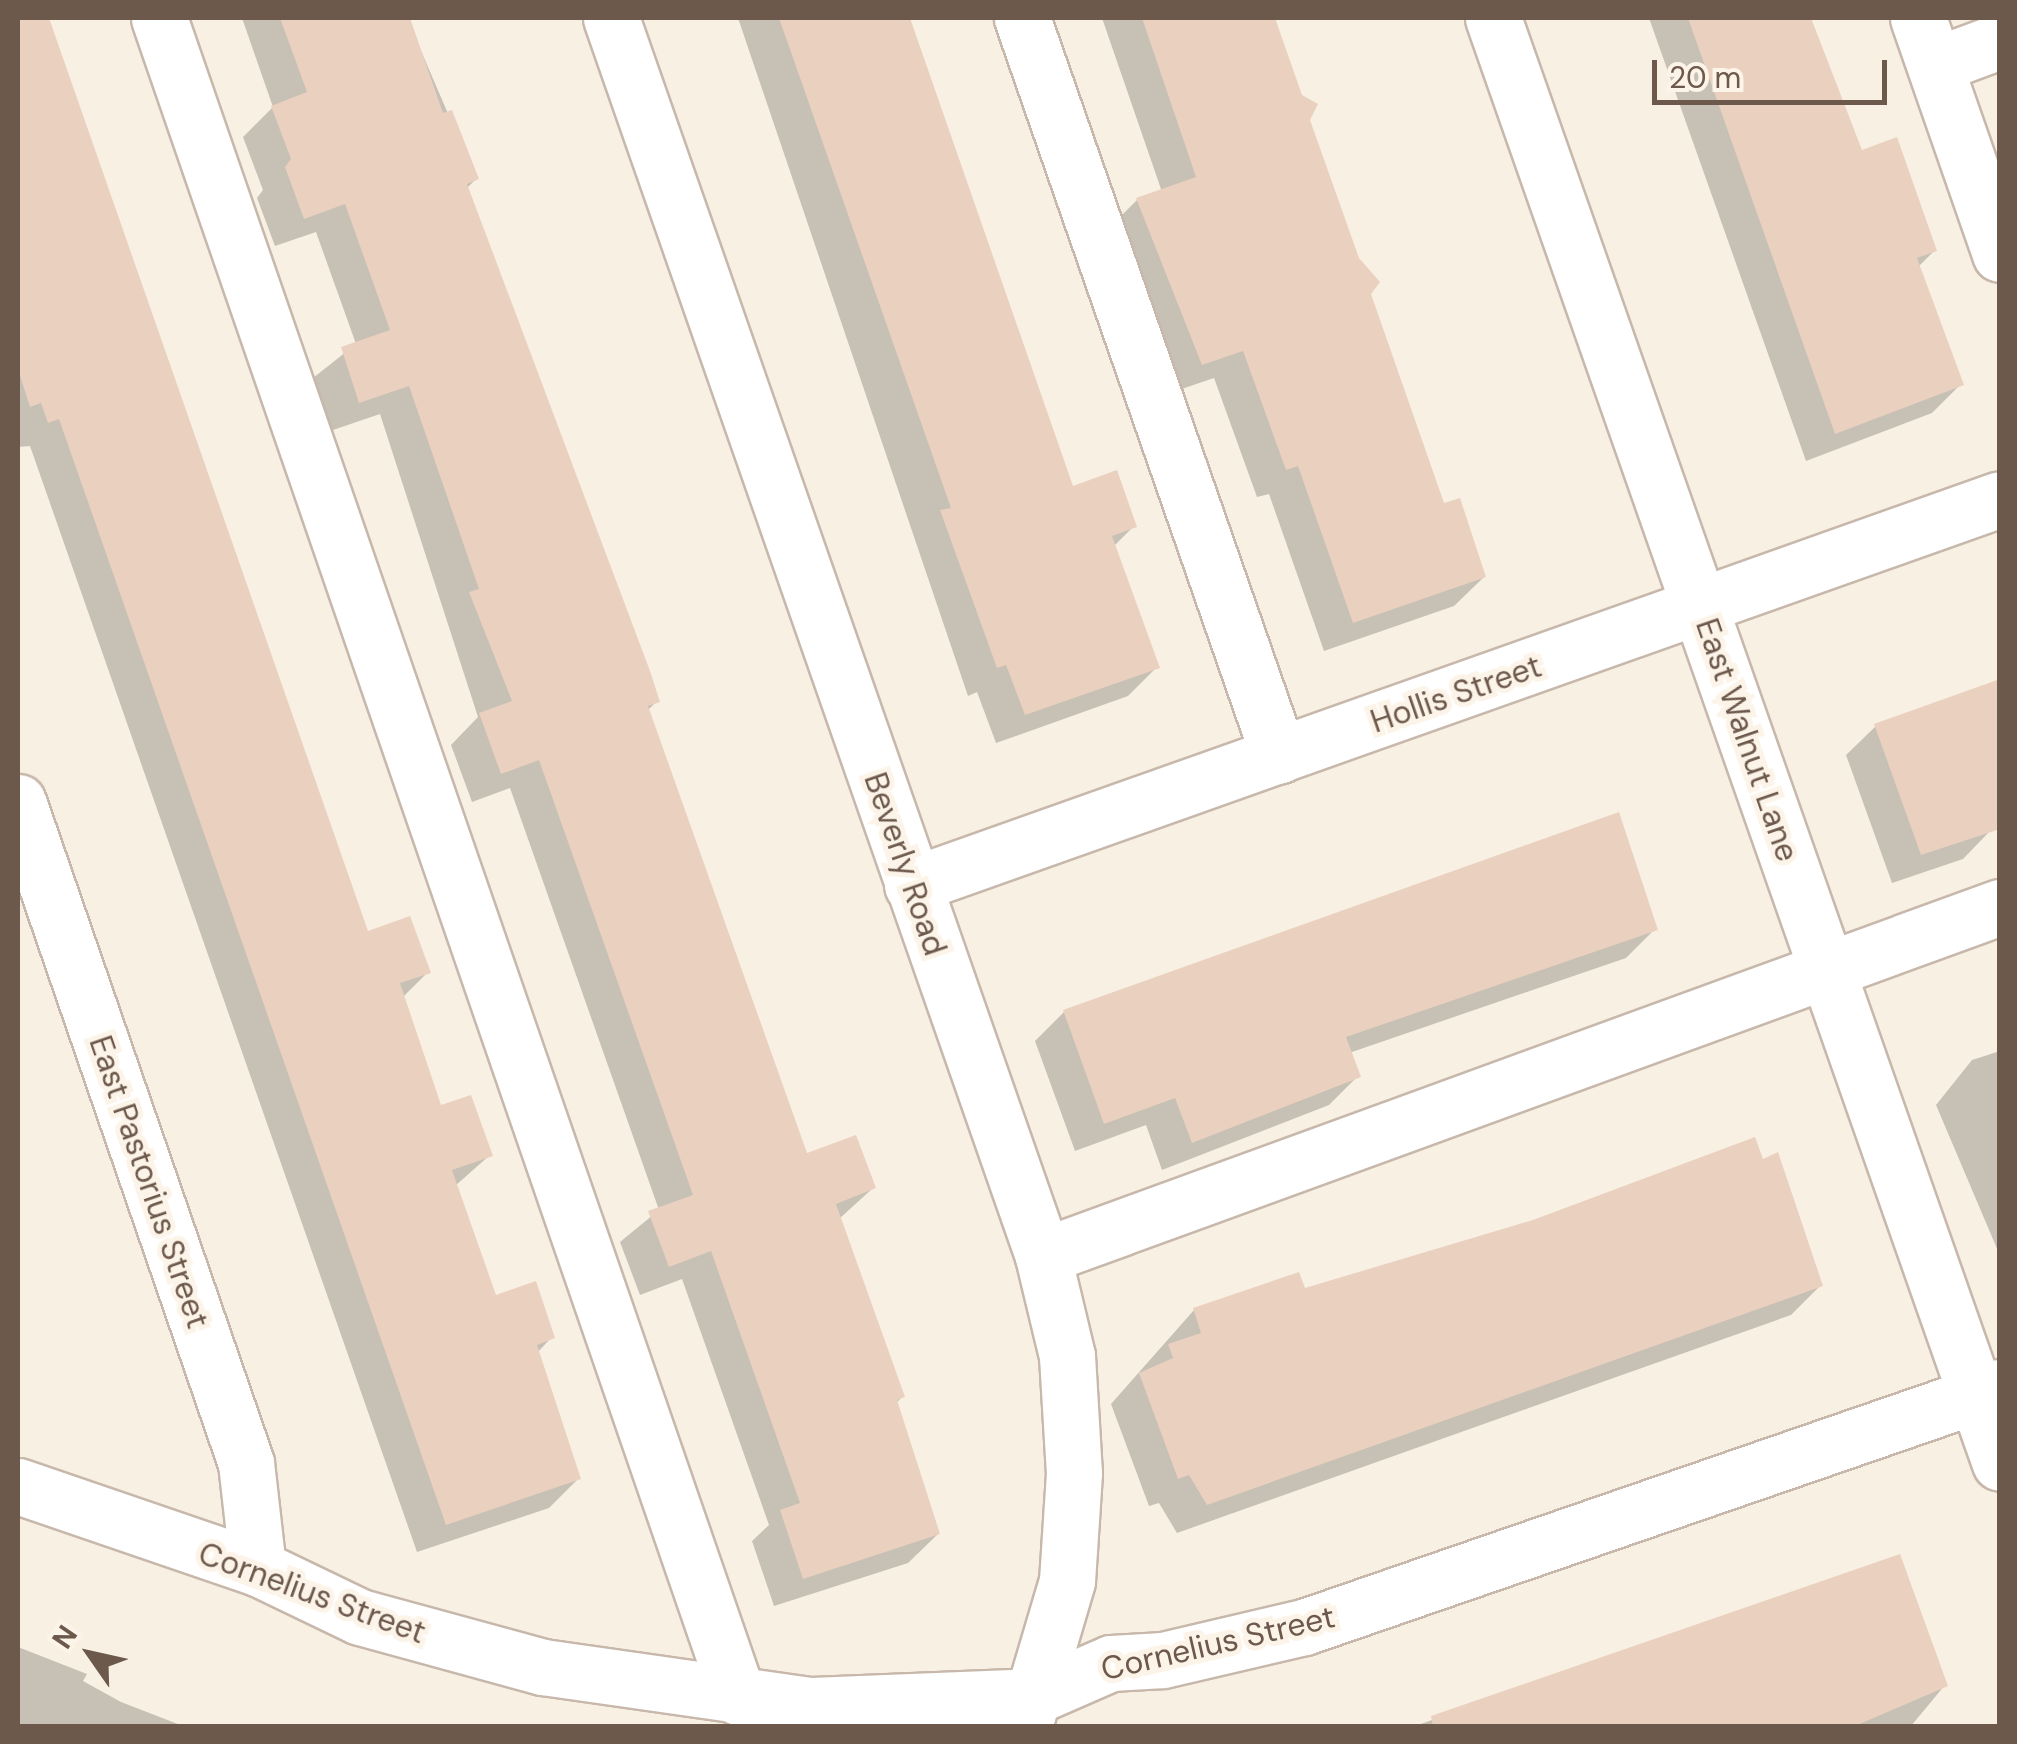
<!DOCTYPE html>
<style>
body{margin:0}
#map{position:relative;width:2017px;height:1744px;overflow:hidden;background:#f8f0e3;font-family:"DM Sans",sans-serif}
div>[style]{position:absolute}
.shadow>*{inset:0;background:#0003}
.building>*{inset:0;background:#ead0be}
.roads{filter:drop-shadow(2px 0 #c7b8ab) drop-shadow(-2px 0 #c7b8ab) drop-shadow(0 2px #c7b8ab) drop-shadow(0 -2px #c7b8ab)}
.minor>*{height:55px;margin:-27.5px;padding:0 27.5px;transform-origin:27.5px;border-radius:27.5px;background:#fff}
span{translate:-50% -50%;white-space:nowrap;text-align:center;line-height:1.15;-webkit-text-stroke:10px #fcf4e8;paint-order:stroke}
.street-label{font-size:32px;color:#6d584c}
.frame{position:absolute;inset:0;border:20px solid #6d584c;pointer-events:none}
.north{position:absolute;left:40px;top:1604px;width:100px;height:100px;-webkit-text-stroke:8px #fcf4e8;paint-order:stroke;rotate:304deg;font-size:28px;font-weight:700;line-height:40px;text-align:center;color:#6d584c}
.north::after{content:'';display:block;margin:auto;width:35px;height:45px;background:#6d584c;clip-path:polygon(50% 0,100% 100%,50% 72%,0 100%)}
.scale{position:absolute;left:1652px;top:60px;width:235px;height:45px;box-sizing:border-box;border:5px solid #6d584c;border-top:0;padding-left:12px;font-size:30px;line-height:35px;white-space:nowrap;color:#6d584c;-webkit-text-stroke:8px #fcf4e8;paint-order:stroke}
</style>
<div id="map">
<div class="shadow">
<div style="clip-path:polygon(18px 18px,46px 18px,367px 934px,428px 972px,402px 998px,439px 1108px,490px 1155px,455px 1186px,495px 1298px,552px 1337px,537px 1353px,579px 1478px,549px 1508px,417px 1552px,30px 446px,18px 447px)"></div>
<div style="clip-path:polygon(242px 18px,407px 18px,476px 179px,466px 189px,657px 701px,647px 711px,806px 1156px,873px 1188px,839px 1219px,902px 1397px,895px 1404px,938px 1534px,908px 1563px,774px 1606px,752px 1541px,769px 1525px,682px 1279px,640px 1295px,620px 1242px,659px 1210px,510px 788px,472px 802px,451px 745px,478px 717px,380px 414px,330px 431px,313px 378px,356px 344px,316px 232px,275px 246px,257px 198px,263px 190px,243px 137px,273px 107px)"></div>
<div style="clip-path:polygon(738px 18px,905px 18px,1071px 490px,1134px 526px,1113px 547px,1157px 667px,1128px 696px,996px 743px,977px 692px,968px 696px)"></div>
<div style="clip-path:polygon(1102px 18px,1272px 18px,1442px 506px,1484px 577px,1454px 606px,1324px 651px,1269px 494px,1257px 497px,1214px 378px,1173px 392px,1108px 229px,1137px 200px,1162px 192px)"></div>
<div style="clip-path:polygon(1649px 18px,1809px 18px,1860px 153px,1934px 251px,1918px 267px,1961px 384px,1932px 413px,1806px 461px)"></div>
<div style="clip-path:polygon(1876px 726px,1991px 830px,1963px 859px,1892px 883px,1846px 755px)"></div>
<div style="clip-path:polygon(1655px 929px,1626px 958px,1349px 1053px,1358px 1076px,1329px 1105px,1162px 1170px,1146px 1125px,1075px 1151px,1035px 1041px,1064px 1012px)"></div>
<div style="clip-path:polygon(2000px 1051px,2000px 1250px,1998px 1251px,1936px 1105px,1972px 1060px)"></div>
<div style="clip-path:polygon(1820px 1286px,1791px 1315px,1177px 1533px,1159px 1503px,1149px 1506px,1111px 1404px,1194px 1310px)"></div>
<div style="clip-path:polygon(1898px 1557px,1945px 1685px,1911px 1726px,1415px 1726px)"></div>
<div style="clip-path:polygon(18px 1647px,87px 1674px,83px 1681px,121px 1702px,183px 1726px,18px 1726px)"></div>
</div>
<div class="building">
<div style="clip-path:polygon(18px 18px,49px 18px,368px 931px,410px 916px,431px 973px,400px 983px,441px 1105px,471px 1095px,493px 1156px,452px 1170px,496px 1295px,536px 1281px,555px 1338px,537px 1345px,581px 1479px,446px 1525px,59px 419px,48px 423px,41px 403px,30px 407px,18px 369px)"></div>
<div style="clip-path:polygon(280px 18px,410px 18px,443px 113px,452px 110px,479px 179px,467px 184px,650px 671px,660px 702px,648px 706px,807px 1153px,856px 1135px,876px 1188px,836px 1204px,905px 1397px,897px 1400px,940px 1534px,803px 1579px,780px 1510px,800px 1503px,711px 1251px,669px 1267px,648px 1211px,693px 1195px,539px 760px,501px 774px,479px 713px,512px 701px,469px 592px,479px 589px,409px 386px,359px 403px,341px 347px,390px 330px,345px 204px,304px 219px,285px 167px,291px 159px,271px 106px,307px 92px)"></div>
<div style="clip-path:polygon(779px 18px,910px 18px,1073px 486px,1117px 470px,1137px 527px,1112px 536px,1160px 668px,1025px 715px,1006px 665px,997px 668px,940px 510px,951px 508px)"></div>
<div style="clip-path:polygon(1142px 18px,1275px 18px,1302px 95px,1318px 104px,1310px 120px,1359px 258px,1380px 282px,1371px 294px,1444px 503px,1460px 498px,1486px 577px,1353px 623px,1298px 466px,1286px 470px,1243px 351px,1202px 365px,1136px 198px,1196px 177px)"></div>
<div style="clip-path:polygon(1688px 18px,1811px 18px,1862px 150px,1897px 137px,1937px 251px,1917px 258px,1964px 385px,1835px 434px)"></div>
<div style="clip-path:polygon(2000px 679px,2000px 829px,1921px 855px,1874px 724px)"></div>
<div style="clip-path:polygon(1619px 812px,1658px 930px,1346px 1037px,1361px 1077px,1192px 1143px,1175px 1098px,1104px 1124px,1063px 1010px)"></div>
<div style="clip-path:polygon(1755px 1137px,1763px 1159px,1778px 1152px,1823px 1286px,1207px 1505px,1189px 1475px,1178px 1479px,1139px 1373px,1173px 1358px,1168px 1344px,1201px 1333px,1193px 1308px,1299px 1272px,1305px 1288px,1533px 1220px)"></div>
<div style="clip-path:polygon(1900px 1554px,1948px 1686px,1855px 1726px,1433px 1726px,1431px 1716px)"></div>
</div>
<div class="roads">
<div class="minor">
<div style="left:159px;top:18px;width:1776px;rotate:70.97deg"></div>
<div style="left:611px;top:18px;width:1311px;rotate:70.76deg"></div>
<div style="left:1043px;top:1256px;width:103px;rotate:76.5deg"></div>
<div style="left:1067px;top:1356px;width:117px;rotate:86.6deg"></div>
<div style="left:1074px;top:1473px;width:108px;rotate:93.7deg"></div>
<div style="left:1067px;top:1581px;width:144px;rotate:106.5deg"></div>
<div style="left:1022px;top:18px;width:781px;rotate:70.8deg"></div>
<div style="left:1493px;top:18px;width:1531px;rotate:70.67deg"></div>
<div style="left:1918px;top:18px;width:250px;rotate:70.8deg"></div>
<div style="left:1935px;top:65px;width:69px;rotate:-20.3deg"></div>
<div style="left:18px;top:802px;width:699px;rotate:70.97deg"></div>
<div style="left:246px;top:1463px;width:106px;rotate:83.5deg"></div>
<div style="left:912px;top:885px;width:1154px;rotate:-19.53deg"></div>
<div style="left:1043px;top:1256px;width:1019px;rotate:-20.04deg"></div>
<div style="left:18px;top:1486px;width:254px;rotate:18.9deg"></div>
<div style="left:258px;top:1568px;width:113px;rotate:25.7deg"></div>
<div style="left:360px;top:1617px;width:190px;rotate:15.3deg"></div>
<div style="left:543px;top:1667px;width:271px;rotate:8.1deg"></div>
<div style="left:811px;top:1705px;width:224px;rotate:-2.3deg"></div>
<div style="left:1035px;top:1696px;width:83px;rotate:-23.5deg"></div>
<div style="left:1111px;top:1663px;width:52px;rotate:-3.3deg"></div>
<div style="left:1163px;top:1660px;width:145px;rotate:-13.2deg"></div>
<div style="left:1304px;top:1627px;width:736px;rotate:-19.03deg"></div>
</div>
</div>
<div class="street-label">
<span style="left:1456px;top:694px;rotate:-19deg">Hollis Street</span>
<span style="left:1747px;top:740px;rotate:71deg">East Walnut Lane</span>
<span style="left:905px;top:864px;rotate:71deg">Beverly Road</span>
<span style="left:149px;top:1182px;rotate:71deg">East Pastorius Street</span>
<span style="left:312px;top:1593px;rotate:20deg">Cornelius Street</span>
<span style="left:1218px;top:1643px;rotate:-13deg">Cornelius Street</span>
</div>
<div class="frame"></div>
<div class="north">N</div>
<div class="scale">20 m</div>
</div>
